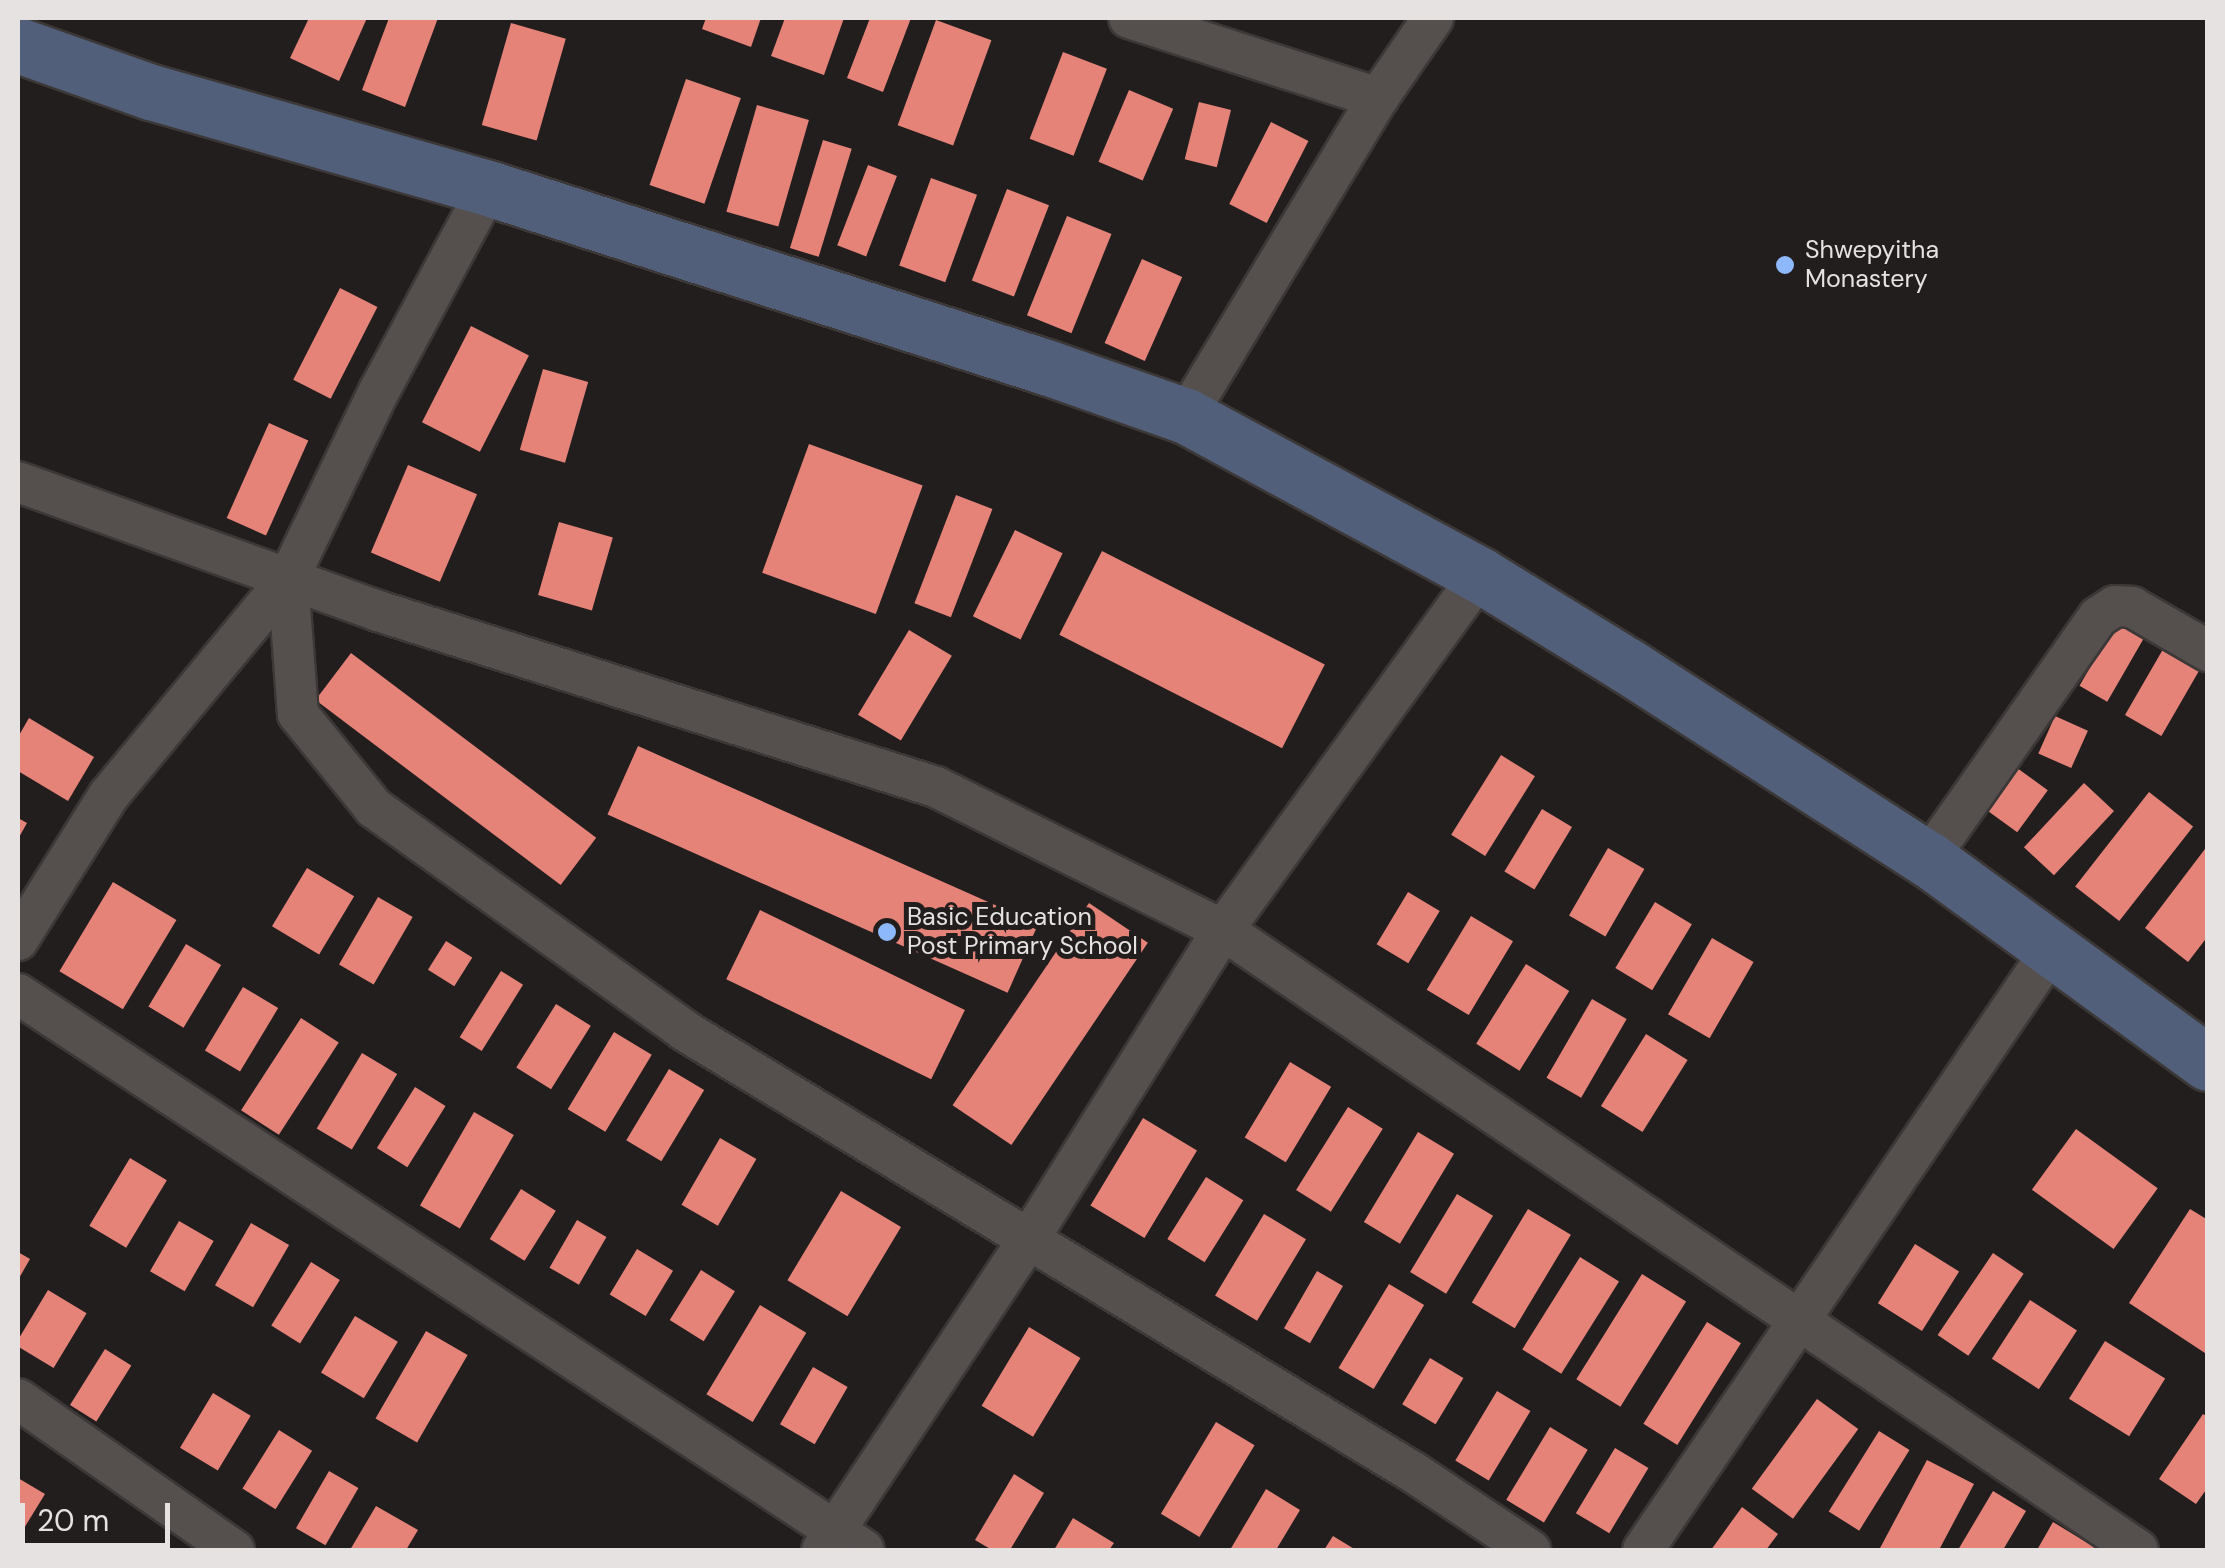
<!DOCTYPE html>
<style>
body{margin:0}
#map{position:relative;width:2225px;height:1568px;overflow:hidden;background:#231e1e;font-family:"DM Sans",sans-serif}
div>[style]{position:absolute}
.building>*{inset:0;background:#e58379;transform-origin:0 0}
.roads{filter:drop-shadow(2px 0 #3c3838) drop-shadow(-2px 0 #3c3838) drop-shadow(0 2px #3c3838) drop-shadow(0 -2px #3c3838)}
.street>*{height:40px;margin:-20px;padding:0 20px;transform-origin:20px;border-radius:20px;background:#554f4e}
.secondary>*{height:55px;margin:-27.5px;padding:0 27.5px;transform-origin:27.5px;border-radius:27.5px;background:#515f7a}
.dots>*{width:28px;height:28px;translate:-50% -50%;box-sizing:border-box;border:5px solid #231e1e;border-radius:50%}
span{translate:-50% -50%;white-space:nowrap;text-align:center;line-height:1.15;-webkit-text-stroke:10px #231e1e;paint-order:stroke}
.poi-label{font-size:25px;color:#e6e2e2}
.left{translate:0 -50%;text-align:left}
.frame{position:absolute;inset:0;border:20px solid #e6e2e2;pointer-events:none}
.scale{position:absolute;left:20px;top:1503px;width:150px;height:45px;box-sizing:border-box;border:5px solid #e6e2e2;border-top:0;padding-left:12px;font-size:30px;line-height:35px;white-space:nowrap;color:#e6e2e2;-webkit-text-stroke:8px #231e1e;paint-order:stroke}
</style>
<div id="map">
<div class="building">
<div style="clip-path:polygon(309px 18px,367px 18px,339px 81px,290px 58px)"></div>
<div style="clip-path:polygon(389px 18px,438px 18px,405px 107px,362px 90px)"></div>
<div style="clip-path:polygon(706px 18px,761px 18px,751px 47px,702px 29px)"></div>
<div style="clip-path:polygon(785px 18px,844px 18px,824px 75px,771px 56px)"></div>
<div style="clip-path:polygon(870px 18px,911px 18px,883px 92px,847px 78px)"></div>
<div style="left:936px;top:20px;width:59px;height:112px;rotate:20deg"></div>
<div style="left:511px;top:23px;width:57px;height:106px;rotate:16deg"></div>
<div style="left:1063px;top:52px;width:47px;height:93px;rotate:21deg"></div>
<div style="left:686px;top:79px;width:58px;height:112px;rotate:19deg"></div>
<div style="left:1129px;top:90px;width:48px;height:78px;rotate:23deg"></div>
<div style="left:1199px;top:102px;width:33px;height:59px;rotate:14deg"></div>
<div style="left:757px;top:105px;width:54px;height:111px;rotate:16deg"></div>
<div style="left:1271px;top:122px;width:42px;height:92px;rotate:27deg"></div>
<div style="left:823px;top:140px;width:30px;height:113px;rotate:17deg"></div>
<div style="left:868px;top:165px;width:31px;height:86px;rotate:21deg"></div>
<div style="left:931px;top:178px;width:49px;height:93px;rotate:20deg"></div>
<div style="left:1007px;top:189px;width:45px;height:98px;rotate:21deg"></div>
<div style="left:1067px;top:216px;width:48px;height:107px;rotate:22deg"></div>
<div style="left:1142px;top:259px;width:44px;height:92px;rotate:24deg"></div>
<div style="left:340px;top:288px;width:42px;height:103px;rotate:27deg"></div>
<div style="left:471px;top:326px;width:65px;height:108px;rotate:27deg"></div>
<div style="left:543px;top:369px;width:47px;height:84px;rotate:16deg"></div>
<div style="left:269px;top:423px;width:43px;height:104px;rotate:24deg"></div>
<div style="left:809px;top:444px;width:121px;height:137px;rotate:20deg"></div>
<div style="left:408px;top:465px;width:75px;height:95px;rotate:23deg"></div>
<div style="left:956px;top:495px;width:39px;height:116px;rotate:21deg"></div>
<div style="left:559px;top:522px;width:56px;height:76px;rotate:16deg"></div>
<div style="left:1015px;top:530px;width:53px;height:96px;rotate:26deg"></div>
<div style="left:1102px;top:551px;width:250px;height:94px;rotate:27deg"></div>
<div style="left:2118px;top:619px;width:32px;height:77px;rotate:30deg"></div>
<div style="left:909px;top:630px;width:50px;height:99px;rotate:31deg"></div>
<div style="left:2166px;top:644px;width:42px;height:82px;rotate:30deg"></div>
<div style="left:351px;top:653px;width:307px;height:59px;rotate:37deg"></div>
<div style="left:2055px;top:716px;width:36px;height:41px;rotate:24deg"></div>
<div style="clip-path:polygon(29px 718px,94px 757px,68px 801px,18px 771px,18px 737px)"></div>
<div style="left:638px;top:746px;width:438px;height:75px;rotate:24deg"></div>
<div style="left:1501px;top:755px;width:40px;height:94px;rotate:32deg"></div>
<div style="left:2013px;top:765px;width:43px;height:52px;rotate:36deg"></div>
<div style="left:2084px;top:783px;width:41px;height:88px;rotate:43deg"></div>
<div style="left:2149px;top:792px;width:56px;height:120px;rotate:38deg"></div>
<div style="left:1542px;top:809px;width:35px;height:73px;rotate:31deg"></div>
<div style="clip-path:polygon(18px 818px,27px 823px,18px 839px)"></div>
<div style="clip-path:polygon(2208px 845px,2208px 936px,2188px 962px,2145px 928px)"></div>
<div style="left:1608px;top:848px;width:42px;height:78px;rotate:30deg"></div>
<div style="left:307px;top:868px;width:55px;height:68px;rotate:31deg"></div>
<div style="left:113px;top:882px;width:74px;height:104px;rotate:31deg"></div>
<div style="left:1408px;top:892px;width:37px;height:61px;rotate:31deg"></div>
<div style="left:378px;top:897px;width:40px;height:78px;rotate:30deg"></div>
<div style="left:1655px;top:902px;width:43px;height:77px;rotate:31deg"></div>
<div style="left:1089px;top:903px;width:71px;height:244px;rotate:34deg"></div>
<div style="left:760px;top:910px;width:228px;height:77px;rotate:26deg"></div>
<div style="left:1471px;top:916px;width:49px;height:86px;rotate:31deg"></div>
<div style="left:1712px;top:938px;width:48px;height:88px;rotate:30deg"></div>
<div style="left:446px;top:941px;width:31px;height:34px;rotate:32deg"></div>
<div style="left:186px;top:944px;width:41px;height:73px;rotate:31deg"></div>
<div style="left:1526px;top:964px;width:51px;height:94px;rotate:32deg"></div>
<div style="left:501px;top:971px;width:26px;height:78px;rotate:32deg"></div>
<div style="left:243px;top:987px;width:41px;height:74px;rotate:31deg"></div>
<div style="left:1592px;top:999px;width:40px;height:91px;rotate:30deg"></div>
<div style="left:556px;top:1004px;width:41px;height:75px;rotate:32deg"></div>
<div style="left:301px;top:1018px;width:45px;height:110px;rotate:33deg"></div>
<div style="left:614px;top:1032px;width:44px;height:90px;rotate:31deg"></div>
<div style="left:1646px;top:1034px;width:49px;height:85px;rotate:32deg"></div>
<div style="left:362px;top:1053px;width:41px;height:88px;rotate:31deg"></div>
<div style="left:1290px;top:1062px;width:48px;height:88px;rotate:31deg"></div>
<div style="left:669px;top:1069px;width:41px;height:83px;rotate:31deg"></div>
<div style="left:415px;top:1087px;width:36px;height:72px;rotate:32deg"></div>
<div style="left:1348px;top:1107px;width:41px;height:98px;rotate:32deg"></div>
<div style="left:474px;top:1112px;width:46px;height:108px;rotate:30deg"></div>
<div style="left:1143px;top:1118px;width:63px;height:102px;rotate:31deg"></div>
<div style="left:2076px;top:1129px;width:101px;height:75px;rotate:36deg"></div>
<div style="left:1418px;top:1132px;width:42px;height:105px;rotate:31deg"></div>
<div style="left:720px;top:1138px;width:42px;height:77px;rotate:30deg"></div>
<div style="left:130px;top:1158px;width:43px;height:79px;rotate:31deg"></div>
<div style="left:1206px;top:1177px;width:44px;height:73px;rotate:32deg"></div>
<div style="left:521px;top:1189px;width:41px;height:59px;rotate:32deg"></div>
<div style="left:841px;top:1191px;width:70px;height:104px;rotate:31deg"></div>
<div style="left:1457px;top:1194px;width:42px;height:91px;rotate:31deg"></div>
<div style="left:1528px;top:1209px;width:50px;height:109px;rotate:31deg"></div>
<div style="clip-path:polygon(2190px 1209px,2208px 1220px,2208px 1355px,2129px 1303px)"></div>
<div style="left:1264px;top:1214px;width:49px;height:95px;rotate:31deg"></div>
<div style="left:577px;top:1220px;width:34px;height:55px;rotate:30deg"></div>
<div style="left:179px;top:1221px;width:40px;height:58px;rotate:30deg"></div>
<div style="left:251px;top:1223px;width:44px;height:72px;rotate:30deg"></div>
<div style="left:1915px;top:1244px;width:52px;height:70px;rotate:32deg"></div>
<div style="left:637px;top:1249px;width:42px;height:53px;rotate:31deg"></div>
<div style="clip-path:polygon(18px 1252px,30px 1259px,18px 1280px)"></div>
<div style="left:1993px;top:1253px;width:37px;height:99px;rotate:34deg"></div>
<div style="left:1580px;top:1257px;width:46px;height:109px;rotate:32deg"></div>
<div style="left:311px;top:1262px;width:34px;height:75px;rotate:32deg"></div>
<div style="left:701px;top:1270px;width:40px;height:59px;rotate:32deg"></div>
<div style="left:1317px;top:1271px;width:30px;height:66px;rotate:30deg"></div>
<div style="left:1642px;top:1274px;width:52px;height:124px;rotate:32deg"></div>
<div style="left:1389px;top:1284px;width:41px;height:98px;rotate:31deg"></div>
<div style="left:48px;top:1290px;width:45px;height:64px;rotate:31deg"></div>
<div style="left:2030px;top:1300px;width:56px;height:70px;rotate:33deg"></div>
<div style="left:760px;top:1305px;width:54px;height:104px;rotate:31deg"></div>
<div style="left:355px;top:1316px;width:50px;height:66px;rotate:31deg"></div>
<div style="left:1707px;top:1322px;width:40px;height:120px;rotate:32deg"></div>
<div style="left:1029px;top:1327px;width:60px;height:92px;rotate:31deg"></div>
<div style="left:426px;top:1331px;width:48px;height:101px;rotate:30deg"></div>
<div style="left:2105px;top:1341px;width:71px;height:68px;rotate:32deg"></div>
<div style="left:105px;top:1349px;width:31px;height:66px;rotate:32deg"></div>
<div style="left:1430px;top:1358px;width:39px;height:54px;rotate:31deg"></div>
<div style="left:813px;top:1367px;width:40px;height:66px;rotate:30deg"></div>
<div style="left:1497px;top:1391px;width:39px;height:81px;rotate:31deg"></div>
<div style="left:213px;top:1393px;width:44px;height:64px;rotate:31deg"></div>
<div style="left:1817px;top:1399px;width:51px;height:111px;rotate:36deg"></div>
<div style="clip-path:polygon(2203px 1414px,2208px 1417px,2208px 1487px,2196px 1504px,2159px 1479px)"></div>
<div style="left:1216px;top:1422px;width:45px;height:107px;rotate:31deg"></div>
<div style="left:1550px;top:1427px;width:44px;height:85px;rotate:31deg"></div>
<div style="left:279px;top:1430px;width:39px;height:69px;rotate:32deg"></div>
<div style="left:1879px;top:1431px;width:36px;height:95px;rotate:32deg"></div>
<div style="left:1615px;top:1448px;width:39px;height:76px;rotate:31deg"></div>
<div style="clip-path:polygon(1927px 1460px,1974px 1484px,1939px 1550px,1879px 1550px)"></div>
<div style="left:329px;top:1471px;width:34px;height:66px;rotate:30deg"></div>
<div style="clip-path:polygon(1014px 1474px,1044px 1493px,1010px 1550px,992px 1550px,975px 1540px)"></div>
<div style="clip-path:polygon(18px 1478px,45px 1494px,18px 1538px)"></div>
<div style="clip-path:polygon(1266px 1489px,1300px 1510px,1276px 1550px,1230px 1550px)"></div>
<div style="clip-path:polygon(1993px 1491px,2026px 1511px,2003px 1550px,1958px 1550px)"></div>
<div style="clip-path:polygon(376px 1506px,418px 1530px,406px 1550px,350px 1550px)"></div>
<div style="clip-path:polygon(1742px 1507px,1778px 1534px,1766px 1550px,1711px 1550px)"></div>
<div style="clip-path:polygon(1073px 1518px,1114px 1543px,1109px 1550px,1054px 1550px)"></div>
<div style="clip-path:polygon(2053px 1522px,2099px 1550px,2037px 1550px)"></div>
<div style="clip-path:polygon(1333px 1536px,1356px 1550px,1324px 1550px)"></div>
</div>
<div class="roads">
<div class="street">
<div style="left:1129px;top:18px;width:262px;rotate:17.8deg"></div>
<div style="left:488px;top:188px;width:230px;rotate:118.2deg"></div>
<div style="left:379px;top:391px;width:209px;rotate:115.8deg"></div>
<div style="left:288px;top:579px;width:135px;rotate:85.8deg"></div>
<div style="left:298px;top:714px;width:121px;rotate:51deg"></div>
<div style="left:374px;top:808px;width:383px;rotate:35.6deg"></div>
<div style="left:685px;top:1031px;width:851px;rotate:31.21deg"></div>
<div style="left:1413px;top:1472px;width:141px;rotate:33.7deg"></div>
<div style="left:1186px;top:416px;width:371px;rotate:-58.9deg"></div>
<div style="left:1378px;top:98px;width:97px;rotate:-55.5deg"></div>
<div style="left:18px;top:482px;width:382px;rotate:19.7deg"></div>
<div style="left:378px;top:611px;width:585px;rotate:17.51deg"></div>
<div style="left:936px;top:787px;width:321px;rotate:26.5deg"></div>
<div style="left:1223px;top:930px;width:1105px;rotate:34.12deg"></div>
<div style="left:1928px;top:859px;width:296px;rotate:-54.9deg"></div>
<div style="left:2098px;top:617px;width:20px;rotate:-33deg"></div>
<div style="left:2115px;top:606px;width:17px;rotate:3deg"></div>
<div style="left:2132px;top:607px;width:88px;rotate:30.1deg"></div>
<div style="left:18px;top:940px;width:171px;rotate:-57.9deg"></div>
<div style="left:109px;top:795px;width:281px;rotate:-50.4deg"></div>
<div style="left:18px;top:994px;width:1012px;rotate:33.31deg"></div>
<div style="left:18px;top:1399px;width:264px;rotate:35deg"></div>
<div style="left:822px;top:1550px;width:374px;rotate:-56.4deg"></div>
<div style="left:1029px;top:1239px;width:365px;rotate:-57.9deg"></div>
<div style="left:1223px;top:930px;width:438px;rotate:-54.1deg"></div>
<div style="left:1643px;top:1550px;width:727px;rotate:-55.76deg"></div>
</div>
<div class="secondary">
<div style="left:18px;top:45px;width:141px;rotate:19.5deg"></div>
<div style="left:151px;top:92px;width:350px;rotate:15.9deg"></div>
<div style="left:488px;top:188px;width:586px;rotate:17.79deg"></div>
<div style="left:1046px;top:367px;width:148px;rotate:19.3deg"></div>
<div style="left:1186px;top:416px;width:334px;rotate:28.4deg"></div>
<div style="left:1480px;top:575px;width:174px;rotate:31.6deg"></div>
<div style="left:1628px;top:666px;width:357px;rotate:32.8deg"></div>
<div style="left:1928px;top:859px;width:346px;rotate:36.1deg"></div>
</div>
</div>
<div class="dots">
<div style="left:1785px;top:265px;background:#8db9fc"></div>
<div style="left:887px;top:932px;background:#8db9fc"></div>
</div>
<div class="poi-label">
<span class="left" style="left:1805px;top:265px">Shwepyitha<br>Monastery</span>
<span class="left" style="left:907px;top:932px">Basic Education<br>Post Primary School</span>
</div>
<div class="frame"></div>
<div class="scale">20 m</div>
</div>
